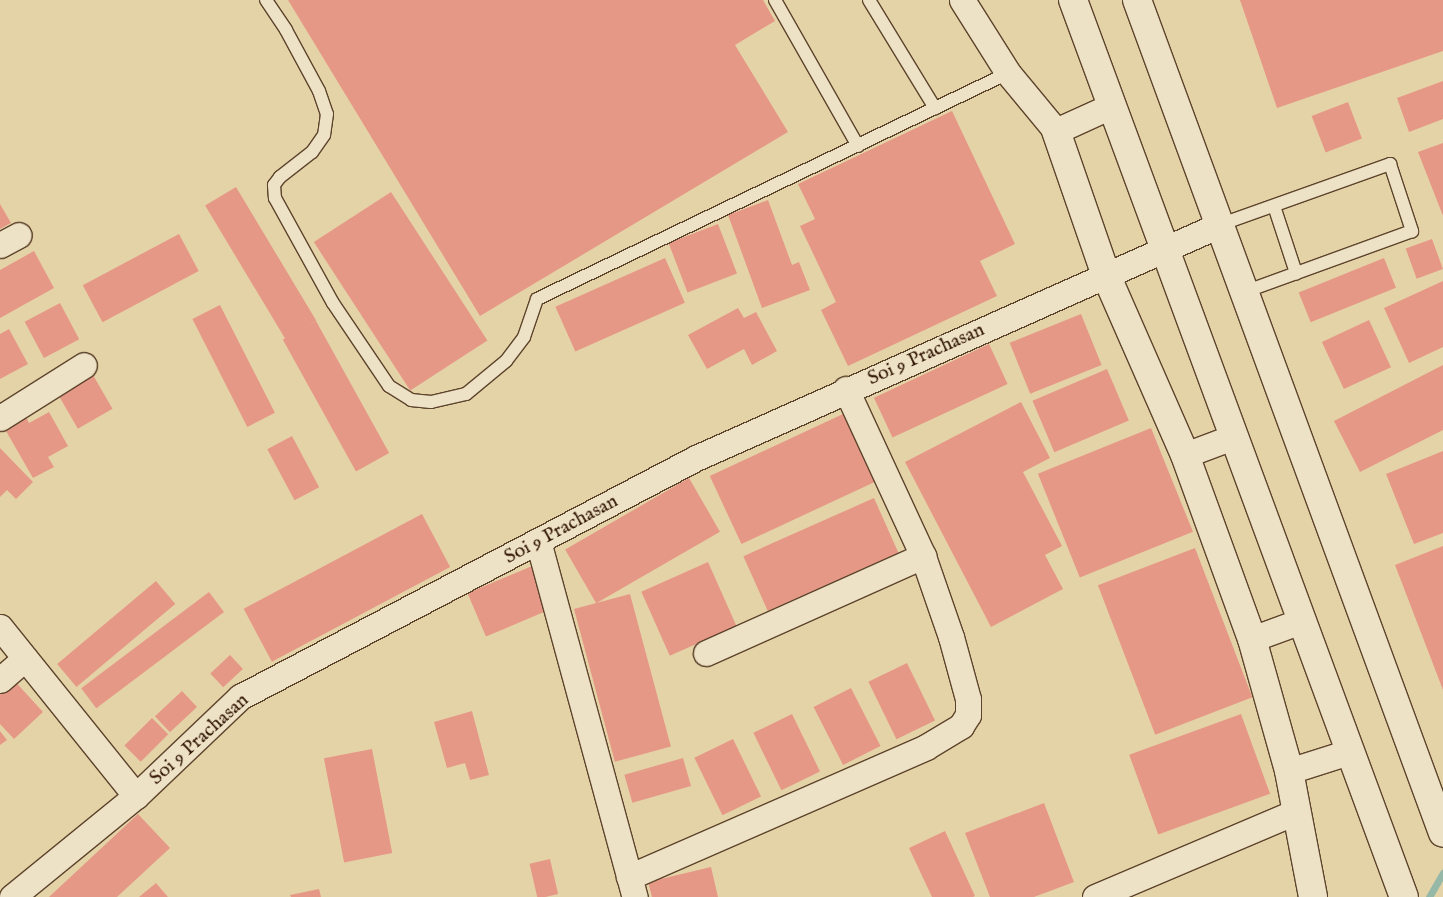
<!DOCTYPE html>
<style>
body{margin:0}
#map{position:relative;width:1443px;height:897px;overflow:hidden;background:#e5d3a8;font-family:"IM FELL English",serif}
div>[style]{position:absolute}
.stream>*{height:7px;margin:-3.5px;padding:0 3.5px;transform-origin:3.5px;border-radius:3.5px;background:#96b8a6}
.building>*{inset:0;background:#e69887;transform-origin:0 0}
.roads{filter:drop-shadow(1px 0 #5d442c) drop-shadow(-1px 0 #5d442c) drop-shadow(0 1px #5d442c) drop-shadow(0 -1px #5d442c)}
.lane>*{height:12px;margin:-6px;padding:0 6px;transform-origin:6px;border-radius:6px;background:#eee2c6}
.street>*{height:25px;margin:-12.5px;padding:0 12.5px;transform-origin:12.5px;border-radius:12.5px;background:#eee2c6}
.secondary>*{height:28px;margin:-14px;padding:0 14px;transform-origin:14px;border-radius:14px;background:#eee2c6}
span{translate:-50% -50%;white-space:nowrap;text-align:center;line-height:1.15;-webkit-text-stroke:4px #eee2c6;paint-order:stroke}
.street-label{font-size:20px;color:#301403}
</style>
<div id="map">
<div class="stream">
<div style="left:1429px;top:897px;width:28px;rotate:-60deg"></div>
</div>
<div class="building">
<div style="clip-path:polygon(288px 0,763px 0,775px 21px,735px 45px,788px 132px,480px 316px)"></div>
<div style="clip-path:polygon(1240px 0,1443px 0,1443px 51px,1277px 108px)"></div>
<div style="clip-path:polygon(1443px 81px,1443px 119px,1409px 132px,1397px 98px)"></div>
<div style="left:1348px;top:102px;width:39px;height:39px;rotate:69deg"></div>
<div style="clip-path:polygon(952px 111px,1015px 244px,980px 261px,997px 296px,848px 366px,821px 310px,836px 302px,800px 226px,815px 219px,798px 184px)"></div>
<div style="clip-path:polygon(1443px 143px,1443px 216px,1418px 152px)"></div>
<div style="left:236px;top:187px;width:156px;height:36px;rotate:59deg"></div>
<div style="left:391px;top:192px;width:177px;height:92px;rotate:57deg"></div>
<div style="clip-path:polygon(768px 200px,792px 265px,799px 262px,810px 290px,762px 308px,728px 215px)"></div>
<div style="clip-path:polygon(0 204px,11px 223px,0 229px)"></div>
<div style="left:718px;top:224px;width:53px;height:53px;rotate:69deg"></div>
<div style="left:179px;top:234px;width:42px;height:109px;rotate:62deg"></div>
<div style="left:1432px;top:239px;width:32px;height:28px;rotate:70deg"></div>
<div style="clip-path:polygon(34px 251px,54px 288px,0 318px,0 270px)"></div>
<div style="left:665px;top:258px;width:49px;height:120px;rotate:66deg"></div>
<div style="left:1384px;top:258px;width:32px;height:92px;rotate:68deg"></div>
<div style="clip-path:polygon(1443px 281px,1443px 347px,1409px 363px,1384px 308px)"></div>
<div style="left:60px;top:303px;width:41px;height:40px;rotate:62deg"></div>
<div style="left:220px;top:305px;width:121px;height:31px;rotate:63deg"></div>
<div style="clip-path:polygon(738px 308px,744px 318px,756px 312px,777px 351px,752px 365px,744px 349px,707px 369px,688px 335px)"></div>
<div style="left:1081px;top:314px;width:55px;height:77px;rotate:68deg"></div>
<div style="left:1369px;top:320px;width:52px;height:52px;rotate:65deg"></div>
<div style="left:316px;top:321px;width:151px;height:38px;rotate:61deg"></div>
<div style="clip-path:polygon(9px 329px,28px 364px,0 379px,0 334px)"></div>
<div style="left:989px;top:344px;width:44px;height:127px;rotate:65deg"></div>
<div style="clip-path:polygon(1443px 365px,1443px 430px,1360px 472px,1334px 421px)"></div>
<div style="left:1107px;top:369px;width:56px;height:81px;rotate:67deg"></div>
<div style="left:93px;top:375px;width:39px;height:40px;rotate:60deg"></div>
<div style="clip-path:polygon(1021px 402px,1050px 458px,1023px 472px,1062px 546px,1045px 555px,1063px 589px,991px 627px,905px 462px)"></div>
<div style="clip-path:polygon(49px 412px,68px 446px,48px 457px,54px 467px,33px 478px,2px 424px,24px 413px,29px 423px)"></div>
<div style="left:843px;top:414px;width:75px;height:147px;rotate:65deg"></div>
<div style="left:1151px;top:428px;width:112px;height:122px;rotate:68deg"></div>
<div style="left:292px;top:436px;width:58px;height:28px;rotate:62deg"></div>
<div style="clip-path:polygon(0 448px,33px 482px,16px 499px,7px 490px,0 497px)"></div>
<div style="clip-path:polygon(1443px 451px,1443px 533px,1414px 544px,1386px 474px)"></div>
<div style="left:689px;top:478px;width:62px;height:143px;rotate:60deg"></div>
<div style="left:874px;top:498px;width:60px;height:143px;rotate:66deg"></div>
<div style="left:422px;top:514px;width:60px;height:202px;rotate:62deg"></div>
<div style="clip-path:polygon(1443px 546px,1443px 690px,1395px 565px)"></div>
<div style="left:1195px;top:548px;width:160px;height:104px;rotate:69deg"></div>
<div style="left:708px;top:562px;width:70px;height:73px;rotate:66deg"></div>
<div style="left:532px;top:566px;width:47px;height:70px;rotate:67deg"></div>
<div style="left:156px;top:581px;width:30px;height:129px;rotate:50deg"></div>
<div style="left:209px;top:592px;width:25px;height:160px;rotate:53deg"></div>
<div style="left:630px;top:594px;width:158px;height:58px;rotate:75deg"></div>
<div style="left:230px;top:655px;width:19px;height:27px;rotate:47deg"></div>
<div style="left:907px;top:663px;width:64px;height:43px;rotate:64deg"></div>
<div style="clip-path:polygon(11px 677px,43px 712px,14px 739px,0 724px,0 688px)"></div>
<div style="left:851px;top:688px;width:65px;height:42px;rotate:63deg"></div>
<div style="left:182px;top:691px;width:22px;height:37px;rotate:47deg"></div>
<div style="clip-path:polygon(472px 711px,489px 775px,470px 780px,465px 763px,447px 768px,434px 722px)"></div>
<div style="left:792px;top:714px;width:64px;height:43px;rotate:64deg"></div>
<div style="left:1241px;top:714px;width:85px;height:119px;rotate:70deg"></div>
<div style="left:152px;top:718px;width:23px;height:39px;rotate:45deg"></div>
<div style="clip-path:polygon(0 731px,7px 740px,0 745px)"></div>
<div style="left:733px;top:739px;width:64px;height:43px;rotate:64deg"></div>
<div style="left:372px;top:749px;width:106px;height:49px;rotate:79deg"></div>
<div style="left:683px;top:758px;width:29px;height:61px;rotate:74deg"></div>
<div style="clip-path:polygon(1044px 803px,1074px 882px,1034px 897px,990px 897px,965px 833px)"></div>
<div style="clip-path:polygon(138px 814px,170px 848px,117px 897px,49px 897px)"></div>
<div style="clip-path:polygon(945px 831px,975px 896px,973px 897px,932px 897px,909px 848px)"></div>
<div style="left:550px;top:859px;width:36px;height:21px;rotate:77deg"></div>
<div style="clip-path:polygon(711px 867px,718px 897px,652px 897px,648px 882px)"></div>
<div style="clip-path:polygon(156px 883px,168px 897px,139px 897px)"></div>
<div style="clip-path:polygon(319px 889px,321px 897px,291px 897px,290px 895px)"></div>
</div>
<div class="roads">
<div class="lane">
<div style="left:266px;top:0;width:36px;rotate:56deg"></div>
<div style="left:286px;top:30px;width:69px;rotate:61.6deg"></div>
<div style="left:319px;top:91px;width:24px;rotate:71deg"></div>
<div style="left:327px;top:114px;width:21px;rotate:98deg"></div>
<div style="left:324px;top:135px;width:21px;rotate:125deg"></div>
<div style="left:312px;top:152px;width:41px;rotate:142deg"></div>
<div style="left:280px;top:177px;width:10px;rotate:127deg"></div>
<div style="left:274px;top:185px;width:13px;rotate:86deg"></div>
<div style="left:275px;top:198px;width:120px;rotate:61.1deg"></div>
<div style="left:333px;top:303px;width:100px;rotate:56deg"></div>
<div style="left:389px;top:386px;width:26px;rotate:32deg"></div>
<div style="left:411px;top:400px;width:20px;rotate:6deg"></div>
<div style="left:431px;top:402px;width:36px;rotate:-13deg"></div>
<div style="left:466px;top:394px;width:52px;rotate:-39.5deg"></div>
<div style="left:506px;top:361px;width:30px;rotate:-53deg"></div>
<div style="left:524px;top:337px;width:40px;rotate:-71.1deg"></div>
<div style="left:537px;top:299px;width:522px;rotate:-25.63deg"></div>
<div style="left:775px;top:0;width:168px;rotate:60.4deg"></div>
<div style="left:869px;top:0;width:127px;rotate:58.6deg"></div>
<div style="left:1274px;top:206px;width:71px;rotate:71.8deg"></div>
<div style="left:1219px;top:225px;width:182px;rotate:-19.6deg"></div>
<div style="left:1390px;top:164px;width:71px;rotate:71.8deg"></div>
<div style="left:1412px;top:231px;width:179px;rotate:160deg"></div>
</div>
<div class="street">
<div style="left:962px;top:0;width:86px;rotate:57.8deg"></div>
<div style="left:1008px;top:73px;width:75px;rotate:50.4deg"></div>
<div style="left:1056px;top:131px;width:60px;rotate:-24.4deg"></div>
<div style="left:0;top:245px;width:21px;rotate:-28deg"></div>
<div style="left:0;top:418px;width:99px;rotate:-32.2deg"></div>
<div style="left:1185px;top:455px;width:51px;rotate:-20.6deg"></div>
<div style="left:538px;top:541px;width:369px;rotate:74.8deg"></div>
<div style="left:0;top:627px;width:217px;rotate:51.2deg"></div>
<div style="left:1252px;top:639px;width:52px;rotate:-20.2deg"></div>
<div style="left:706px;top:653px;width:238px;rotate:-24.1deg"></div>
<div style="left:0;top:680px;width:33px;rotate:-41deg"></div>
<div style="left:1289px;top:771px;width:63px;rotate:-17.6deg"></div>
<div style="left:629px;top:877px;width:324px;rotate:-23.6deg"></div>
<div style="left:926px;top:747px;width:41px;rotate:-31deg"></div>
<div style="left:961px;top:726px;width:13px;rotate:-58deg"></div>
<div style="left:968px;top:715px;width:16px;rotate:-90deg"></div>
<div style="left:968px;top:699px;width:64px;rotate:-105.3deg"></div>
<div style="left:951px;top:637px;width:86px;rotate:-109.1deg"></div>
<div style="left:923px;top:556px;width:184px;rotate:-114.8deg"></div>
<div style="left:12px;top:897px;width:160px;rotate:-39.2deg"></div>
<div style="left:136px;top:796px;width:144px;rotate:-43.6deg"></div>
<div style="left:240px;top:697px;width:515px;rotate:-27.66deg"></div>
<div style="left:696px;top:458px;width:573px;rotate:-24.01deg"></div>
<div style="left:1095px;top:897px;width:217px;rotate:-23deg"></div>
</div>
<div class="secondary">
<div style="left:1073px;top:0;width:956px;rotate:69.75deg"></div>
<div style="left:1137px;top:0;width:887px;rotate:69.83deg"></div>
<div style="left:1056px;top:131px;width:152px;rotate:70.9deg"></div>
<div style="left:1106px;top:275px;width:197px;rotate:66.3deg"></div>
<div style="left:1185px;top:455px;width:196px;rotate:70deg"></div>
<div style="left:1252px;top:639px;width:137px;rotate:74.3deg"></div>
<div style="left:1289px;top:771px;width:128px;rotate:79.2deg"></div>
</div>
</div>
<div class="street-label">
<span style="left:926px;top:354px;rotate:-24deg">Soi 9 Prachasan</span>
<span style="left:561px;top:529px;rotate:-28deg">Soi 9 Prachasan</span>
<span style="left:199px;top:739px;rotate:-42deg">Soi 9 Prachasan</span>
</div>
</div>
